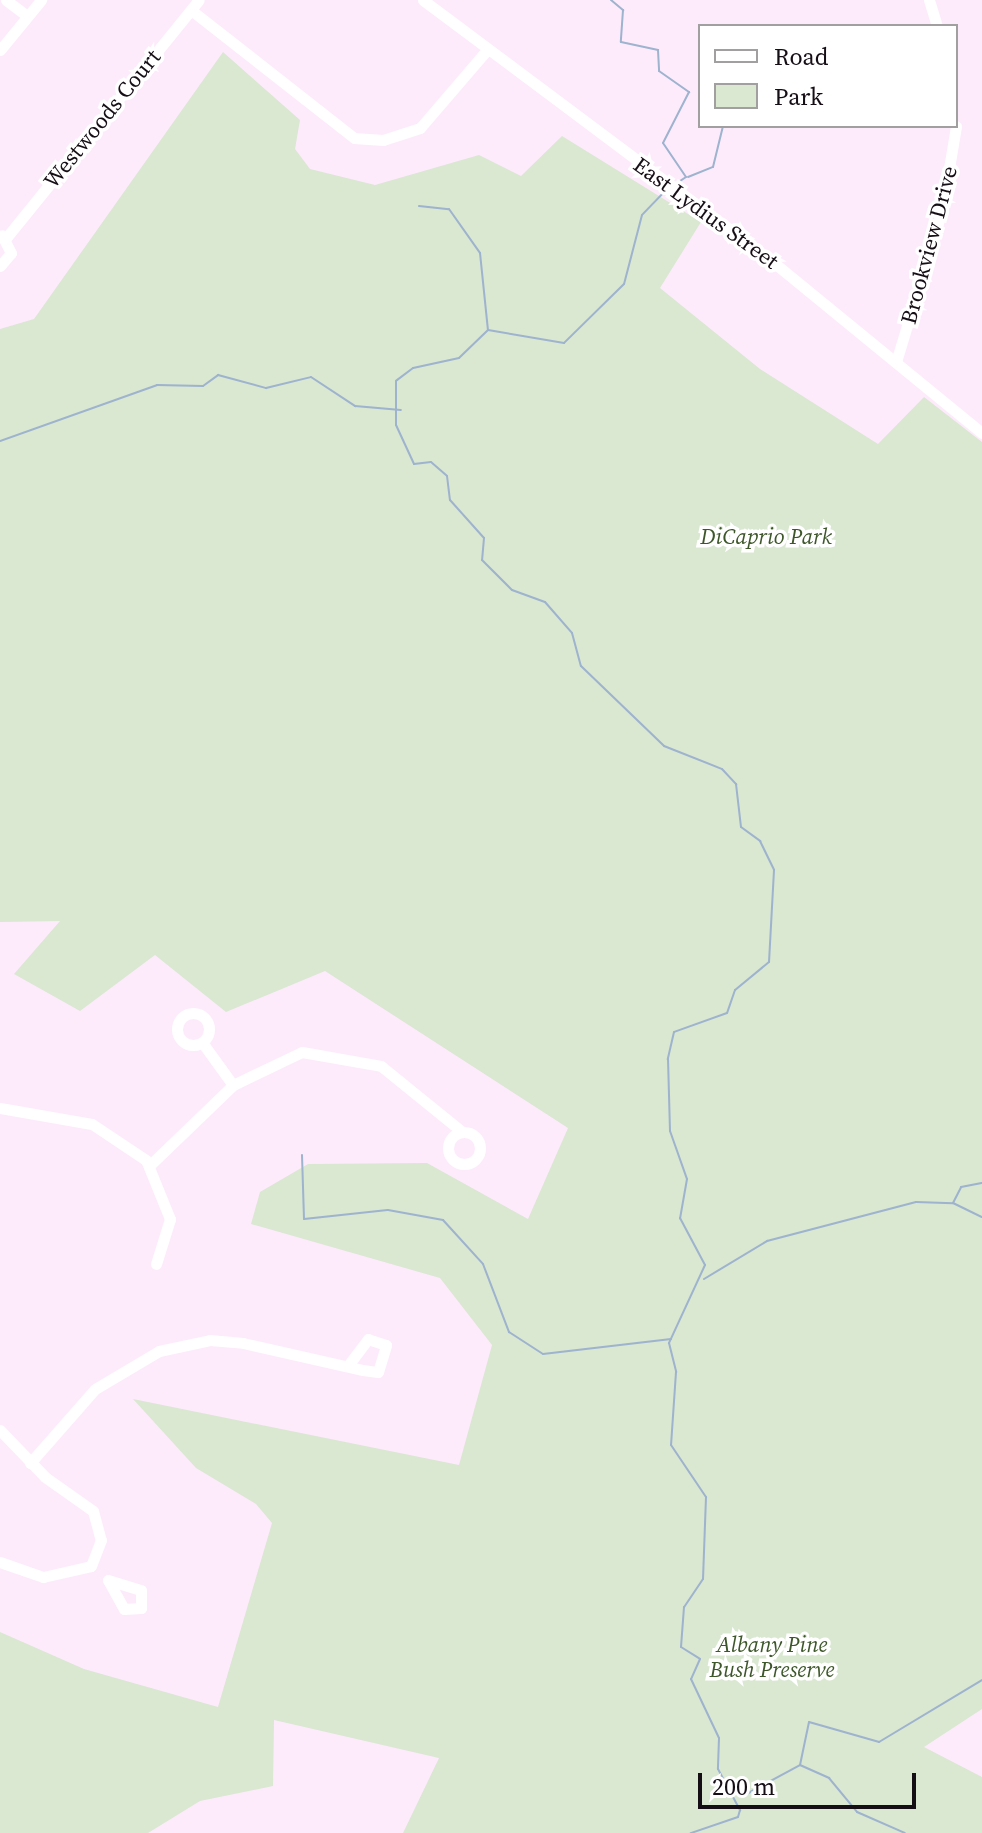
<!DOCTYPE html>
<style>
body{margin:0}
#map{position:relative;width:982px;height:1833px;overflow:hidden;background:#fdebfc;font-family:"Source Serif 4",serif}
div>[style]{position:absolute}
.green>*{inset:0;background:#dae7d1}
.stream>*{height:2px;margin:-1px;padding:0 1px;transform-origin:1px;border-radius:1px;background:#9db3ce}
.minor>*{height:11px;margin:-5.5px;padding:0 5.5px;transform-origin:5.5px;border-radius:5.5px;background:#fff}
.minor>.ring{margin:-5.5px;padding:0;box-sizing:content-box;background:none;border:11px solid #fff;border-radius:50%}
span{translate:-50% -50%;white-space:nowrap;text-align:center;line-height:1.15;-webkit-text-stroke:7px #fff;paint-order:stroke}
.street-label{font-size:22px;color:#160e15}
.park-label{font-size:22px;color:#3e572a;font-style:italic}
.legend{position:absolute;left:698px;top:24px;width:260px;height:104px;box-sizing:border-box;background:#fff;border:2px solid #a29fa1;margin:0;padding:10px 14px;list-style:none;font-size:24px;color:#160e15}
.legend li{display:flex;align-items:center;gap:16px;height:40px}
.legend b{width:40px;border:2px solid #a29fa1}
.scale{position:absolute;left:698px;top:1773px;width:218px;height:36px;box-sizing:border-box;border:4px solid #160e15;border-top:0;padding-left:10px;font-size:24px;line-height:28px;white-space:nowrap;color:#160e15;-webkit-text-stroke:6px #fff;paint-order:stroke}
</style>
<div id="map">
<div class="green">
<div style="clip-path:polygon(223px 52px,300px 120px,295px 149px,310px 169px,375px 185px,479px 155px,521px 176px,562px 136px,701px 222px,660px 288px,760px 369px,878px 444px,924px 397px,982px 442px,982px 1709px,924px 1747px,982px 1777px,982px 1833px,403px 1833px,439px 1758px,274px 1720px,273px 1786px,200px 1801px,148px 1833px,0 1833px,0 1632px,84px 1669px,218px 1707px,272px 1523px,256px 1504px,196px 1468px,133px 1399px,459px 1465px,492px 1345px,440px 1278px,251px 1224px,260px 1192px,308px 1164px,427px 1163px,528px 1219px,568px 1128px,325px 971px,226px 1012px,155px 955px,80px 1011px,14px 974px,60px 921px,0 922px,0 329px,34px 319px)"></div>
</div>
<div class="stream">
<div style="left:611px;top:0;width:16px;rotate:40deg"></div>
<div style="left:623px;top:10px;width:32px;rotate:94deg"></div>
<div style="left:621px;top:42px;width:38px;rotate:12deg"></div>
<div style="left:658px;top:50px;width:21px;rotate:87deg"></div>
<div style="left:659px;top:71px;width:37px;rotate:35deg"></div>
<div style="left:689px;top:92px;width:57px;rotate:117deg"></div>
<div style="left:663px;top:143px;width:41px;rotate:55.9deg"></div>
<div style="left:686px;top:177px;width:11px;rotate:146deg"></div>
<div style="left:688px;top:177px;width:27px;rotate:-22deg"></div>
<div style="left:713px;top:167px;width:42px;rotate:-76.3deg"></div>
<div style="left:668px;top:188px;width:37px;rotate:134deg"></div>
<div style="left:642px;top:215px;width:71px;rotate:104.6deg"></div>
<div style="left:624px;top:284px;width:84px;rotate:135.5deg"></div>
<div style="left:564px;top:343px;width:77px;rotate:-170.3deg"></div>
<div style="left:488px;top:330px;width:40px;rotate:136deg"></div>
<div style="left:459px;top:358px;width:47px;rotate:167.7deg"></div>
<div style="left:413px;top:368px;width:21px;rotate:143deg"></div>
<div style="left:396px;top:381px;width:44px;rotate:90deg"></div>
<div style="left:396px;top:425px;width:43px;rotate:65.2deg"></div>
<div style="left:414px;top:464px;width:17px;rotate:-7deg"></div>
<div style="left:431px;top:462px;width:21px;rotate:41deg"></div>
<div style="left:447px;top:476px;width:24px;rotate:83deg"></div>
<div style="left:450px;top:500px;width:51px;rotate:48.2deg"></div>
<div style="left:484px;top:538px;width:22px;rotate:95deg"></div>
<div style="left:482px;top:560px;width:42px;rotate:45deg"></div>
<div style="left:512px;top:590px;width:35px;rotate:20deg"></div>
<div style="left:545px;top:602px;width:41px;rotate:48.9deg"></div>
<div style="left:572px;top:633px;width:34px;rotate:75deg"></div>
<div style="left:581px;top:666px;width:115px;rotate:43.9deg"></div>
<div style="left:664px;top:746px;width:62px;rotate:21.6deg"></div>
<div style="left:722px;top:769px;width:21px;rotate:47deg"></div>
<div style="left:736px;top:784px;width:43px;rotate:83.4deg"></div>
<div style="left:741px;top:827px;width:24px;rotate:36deg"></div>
<div style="left:760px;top:841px;width:32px;rotate:64deg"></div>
<div style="left:774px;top:870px;width:92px;rotate:93.1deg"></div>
<div style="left:769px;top:962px;width:44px;rotate:140.5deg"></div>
<div style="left:735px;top:990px;width:24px;rotate:109deg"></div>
<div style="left:727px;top:1013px;width:56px;rotate:160.3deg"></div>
<div style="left:674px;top:1032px;width:28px;rotate:103deg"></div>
<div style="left:668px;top:1059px;width:72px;rotate:88.4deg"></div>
<div style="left:670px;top:1131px;width:51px;rotate:70.5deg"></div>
<div style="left:687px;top:1179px;width:40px;rotate:100deg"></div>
<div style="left:680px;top:1218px;width:53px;rotate:62deg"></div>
<div style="left:705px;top:1265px;width:86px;rotate:114.8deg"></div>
<div style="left:669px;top:1343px;width:30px;rotate:76deg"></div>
<div style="left:676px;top:1372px;width:73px;rotate:93.9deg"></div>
<div style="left:671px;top:1445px;width:63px;rotate:56.1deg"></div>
<div style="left:706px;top:1497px;width:82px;rotate:92.1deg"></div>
<div style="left:703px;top:1579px;width:34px;rotate:124deg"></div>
<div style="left:684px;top:1607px;width:40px;rotate:94.3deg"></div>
<div style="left:681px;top:1647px;width:22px;rotate:32deg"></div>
<div style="left:700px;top:1659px;width:22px;rotate:114deg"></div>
<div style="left:691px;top:1679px;width:65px;rotate:64.6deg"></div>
<div style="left:719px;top:1738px;width:31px;rotate:92deg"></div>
<div style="left:718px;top:1769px;width:47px;rotate:61.8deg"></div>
<div style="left:740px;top:1810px;width:7px;rotate:106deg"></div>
<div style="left:738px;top:1817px;width:50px;rotate:161.2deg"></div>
<div style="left:419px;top:206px;width:30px;rotate:6deg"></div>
<div style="left:449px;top:209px;width:54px;rotate:54.8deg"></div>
<div style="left:480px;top:253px;width:77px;rotate:84.1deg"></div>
<div style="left:0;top:441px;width:167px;rotate:-19.6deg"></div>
<div style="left:157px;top:385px;width:46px;rotate:1.2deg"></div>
<div style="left:203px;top:386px;width:19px;rotate:-36deg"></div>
<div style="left:218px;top:375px;width:50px;rotate:15.2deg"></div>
<div style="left:266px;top:388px;width:46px;rotate:-13.7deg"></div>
<div style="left:311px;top:377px;width:53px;rotate:33.4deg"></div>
<div style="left:355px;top:406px;width:46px;rotate:5deg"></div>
<div style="left:302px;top:1155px;width:64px;rotate:88.2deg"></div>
<div style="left:304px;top:1219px;width:84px;rotate:-6.1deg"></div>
<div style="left:388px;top:1210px;width:56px;rotate:10.3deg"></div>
<div style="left:443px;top:1220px;width:59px;rotate:47.7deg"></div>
<div style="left:483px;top:1264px;width:73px;rotate:69.1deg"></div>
<div style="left:509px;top:1332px;width:40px;rotate:32.9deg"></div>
<div style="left:543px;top:1354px;width:129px;rotate:-6.7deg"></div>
<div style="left:953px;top:1203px;width:32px;rotate:26deg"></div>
<div style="left:704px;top:1279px;width:74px;rotate:-31.1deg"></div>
<div style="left:767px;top:1241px;width:154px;rotate:-14.7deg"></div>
<div style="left:916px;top:1202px;width:37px;rotate:2deg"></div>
<div style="left:953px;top:1203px;width:18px;rotate:-63deg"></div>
<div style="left:961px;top:1187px;width:21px;rotate:-11deg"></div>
<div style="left:800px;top:1765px;width:44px;rotate:-78.2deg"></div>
<div style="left:809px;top:1722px;width:73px;rotate:15.9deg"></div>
<div style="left:879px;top:1742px;width:120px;rotate:-31deg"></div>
<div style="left:741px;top:1797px;width:67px;rotate:-28.5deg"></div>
<div style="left:800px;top:1765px;width:32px;rotate:24deg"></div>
<div style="left:829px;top:1778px;width:44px;rotate:50.5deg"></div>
<div style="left:857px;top:1812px;width:52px;rotate:23.6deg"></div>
</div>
<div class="minor">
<div style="left:6px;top:0;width:26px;rotate:37deg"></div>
<div style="left:423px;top:0;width:437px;rotate:36.8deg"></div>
<div style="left:773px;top:262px;width:270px;rotate:39.3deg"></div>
<div style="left:929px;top:0;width:27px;rotate:73deg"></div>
<div style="left:191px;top:10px;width:207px;rotate:38.1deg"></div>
<div style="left:354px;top:138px;width:29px;rotate:4deg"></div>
<div style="left:383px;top:140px;width:39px;rotate:-18deg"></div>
<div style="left:420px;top:128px;width:101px;rotate:-49.4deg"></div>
<div style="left:0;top:50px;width:65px;rotate:-50.6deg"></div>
<div style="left:6px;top:238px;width:306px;rotate:-51deg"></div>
<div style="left:0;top:266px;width:17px;rotate:-50deg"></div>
<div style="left:11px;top:253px;width:20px;rotate:-117deg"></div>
<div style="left:896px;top:362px;width:159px;rotate:-73.2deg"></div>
<div style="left:942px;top:210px;width:85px;rotate:-80.5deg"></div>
<div class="ring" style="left:177px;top:1013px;width:21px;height:21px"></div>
<div style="left:204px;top:1045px;width:49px;rotate:54.1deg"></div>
<div style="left:0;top:1108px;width:93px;rotate:9.9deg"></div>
<div style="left:92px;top:1124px;width:65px;rotate:33.7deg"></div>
<div style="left:146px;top:1160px;width:64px;rotate:67.9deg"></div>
<div style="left:170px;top:1219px;width:47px;rotate:107.3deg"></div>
<div class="ring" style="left:448px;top:1132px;width:21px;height:21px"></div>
<div style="left:150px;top:1165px;width:115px;rotate:-43.9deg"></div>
<div style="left:233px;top:1085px;width:76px;rotate:-25.6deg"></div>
<div style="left:302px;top:1052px;width:80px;rotate:10deg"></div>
<div style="left:381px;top:1066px;width:102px;rotate:39deg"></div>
<div style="left:0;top:1430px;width:65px;rotate:46.2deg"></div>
<div style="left:45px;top:1477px;width:59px;rotate:35.3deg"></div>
<div style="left:93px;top:1511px;width:30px;rotate:75deg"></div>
<div style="left:101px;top:1540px;width:28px;rotate:111deg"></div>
<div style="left:30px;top:1463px;width:98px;rotate:-48.7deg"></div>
<div style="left:95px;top:1389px;width:74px;rotate:-30.7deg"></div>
<div style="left:159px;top:1351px;width:52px;rotate:-12.2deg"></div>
<div style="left:210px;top:1340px;width:33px;rotate:5deg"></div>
<div style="left:243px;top:1343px;width:123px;rotate:12.7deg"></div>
<div style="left:363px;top:1370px;width:15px;rotate:8deg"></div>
<div style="left:378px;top:1372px;width:28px;rotate:-73deg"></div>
<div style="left:386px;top:1345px;width:19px;rotate:-162deg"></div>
<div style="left:368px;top:1339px;width:34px;rotate:127deg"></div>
<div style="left:0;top:1562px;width:46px;rotate:19.2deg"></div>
<div style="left:43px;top:1577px;width:49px;rotate:-12.9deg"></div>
<div style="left:108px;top:1580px;width:34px;rotate:17deg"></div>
<div style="left:141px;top:1590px;width:18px;rotate:90deg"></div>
<div style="left:141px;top:1608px;width:17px;rotate:177deg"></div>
<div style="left:124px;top:1609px;width:33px;rotate:-119deg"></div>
</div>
<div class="street-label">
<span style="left:102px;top:119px;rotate:-51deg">Westwoods Court</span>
<span style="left:706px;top:213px;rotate:36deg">East Lydius Street</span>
<span style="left:929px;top:245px;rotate:-75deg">Brookview Drive</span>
</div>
<div class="park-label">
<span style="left:766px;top:537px">DiCaprio Park</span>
<span style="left:772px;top:1657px">Albany Pine<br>Bush Preserve</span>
</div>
<ul class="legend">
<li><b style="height:10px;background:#fff"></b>Road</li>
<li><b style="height:22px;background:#dae7d1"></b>Park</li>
</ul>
<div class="scale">200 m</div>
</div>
